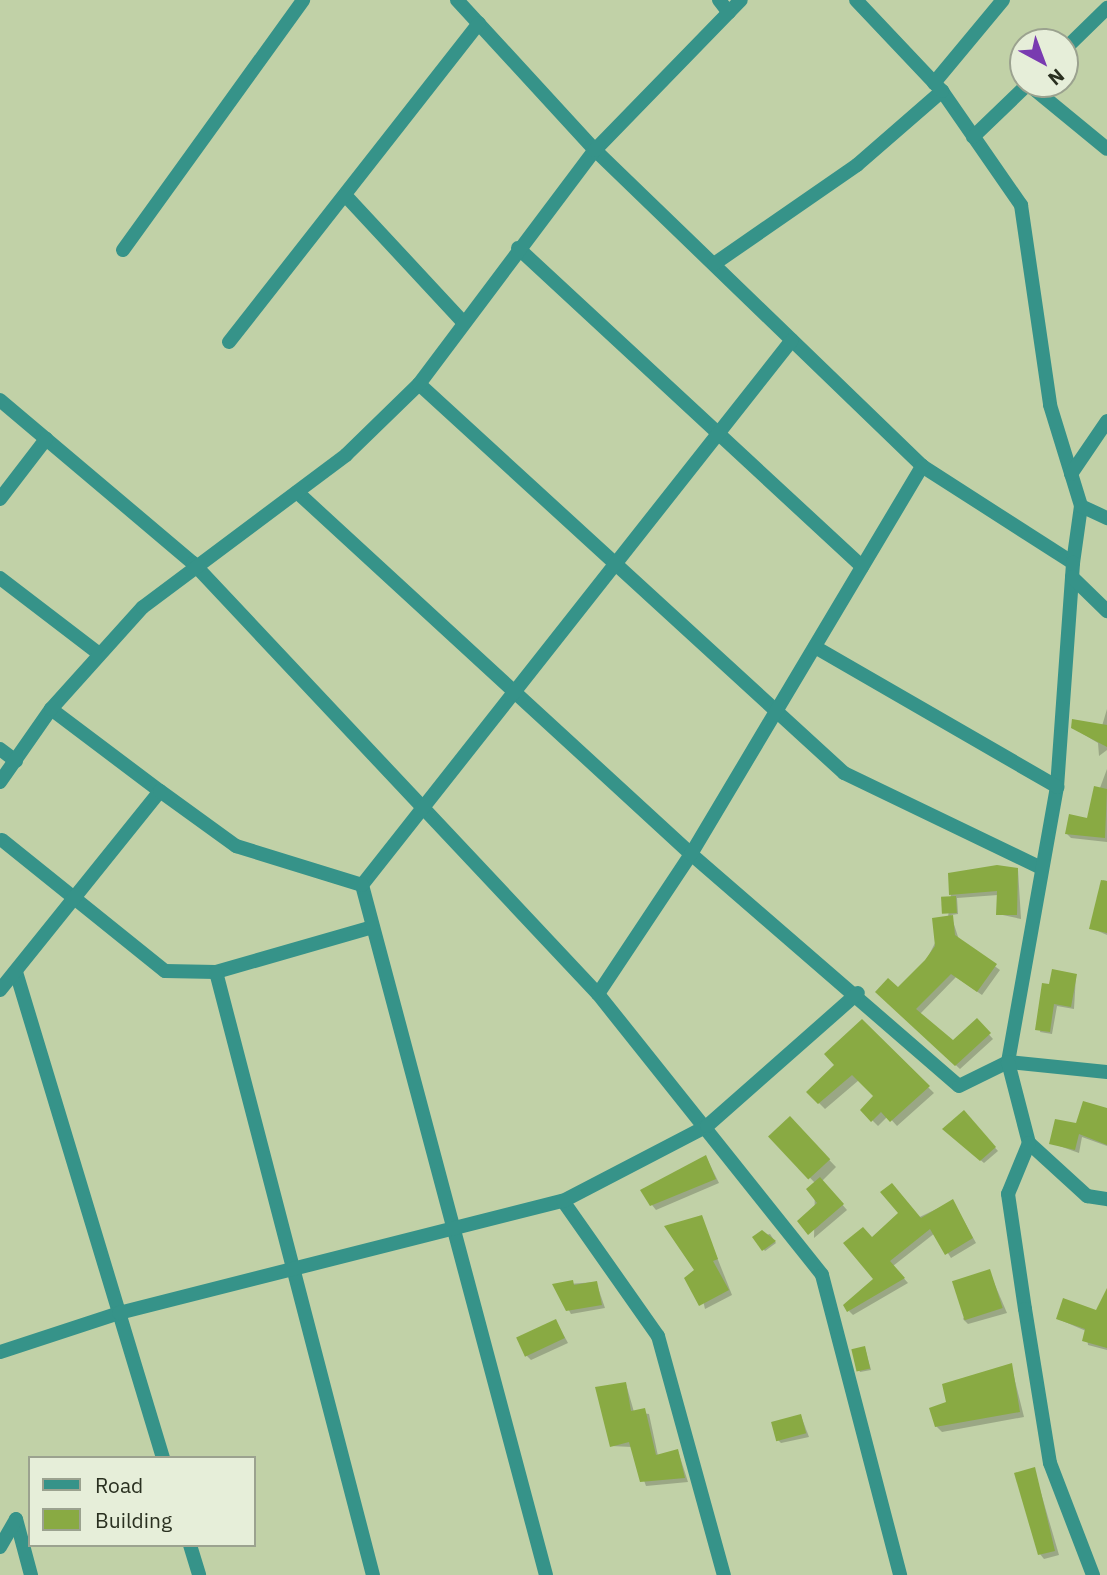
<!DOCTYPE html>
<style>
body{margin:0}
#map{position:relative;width:1107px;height:1575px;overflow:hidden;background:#c1d1a7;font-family:"IBM Plex Sans",sans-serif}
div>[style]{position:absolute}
.shadow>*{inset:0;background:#0003}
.building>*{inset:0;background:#89aa43;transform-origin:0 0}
.street>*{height:14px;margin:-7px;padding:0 7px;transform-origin:7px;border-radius:7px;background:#369389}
span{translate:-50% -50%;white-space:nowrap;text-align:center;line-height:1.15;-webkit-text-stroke:7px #e6eed9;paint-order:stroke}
.legend{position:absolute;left:28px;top:1456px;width:228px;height:91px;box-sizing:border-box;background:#e6eed9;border:2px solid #9ba28f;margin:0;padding:9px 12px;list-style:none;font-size:21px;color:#2a3020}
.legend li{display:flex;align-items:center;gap:14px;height:35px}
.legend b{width:35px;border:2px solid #9ba28f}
.north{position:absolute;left:1009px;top:28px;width:70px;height:70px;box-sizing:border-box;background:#e6eed9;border:2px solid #9ba28f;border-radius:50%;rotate:139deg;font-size:19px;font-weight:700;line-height:28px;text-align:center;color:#2a3020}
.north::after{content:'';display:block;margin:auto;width:24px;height:32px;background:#793bb0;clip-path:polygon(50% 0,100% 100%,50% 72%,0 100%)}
</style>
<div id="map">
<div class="shadow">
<div style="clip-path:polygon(1107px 709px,1107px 750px,1099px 756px,1098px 743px,1073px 728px,1102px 726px)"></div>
<div style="clip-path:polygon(1107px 769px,1107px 842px,1071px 838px,1067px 834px,1088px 820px)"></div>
<div style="clip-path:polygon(1018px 870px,1021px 919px,998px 914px,998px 895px,957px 898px,958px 914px,951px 915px,959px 940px,1000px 970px,982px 995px,956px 977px,920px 1014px,953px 1042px,977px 1021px,993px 1039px,960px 1069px,877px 992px,898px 989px,926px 961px,948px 917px,951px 894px)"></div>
<div style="clip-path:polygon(1103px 880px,1107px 881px,1107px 935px,1091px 928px)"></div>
<div style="clip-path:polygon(1076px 975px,1074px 1009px,1057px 1006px,1052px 1034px,1040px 1032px,1050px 986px)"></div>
<div style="clip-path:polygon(862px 1022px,934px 1093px,897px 1126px,888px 1116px,878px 1126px,862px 1110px,875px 1096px,859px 1080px,825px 1109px,808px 1092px,837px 1065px)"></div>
<div style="clip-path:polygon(1107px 1110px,1107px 1146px,1082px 1137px,1079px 1153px,1051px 1143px)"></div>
<div style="clip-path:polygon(964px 1113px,998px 1151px,984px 1163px,947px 1132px)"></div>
<div style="clip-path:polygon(790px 1119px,836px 1167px,822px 1181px,847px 1210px,814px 1238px,815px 1183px,771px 1137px)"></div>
<div style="clip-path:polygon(706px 1157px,719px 1183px,656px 1210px,652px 1205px)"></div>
<div style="clip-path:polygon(953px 1201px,976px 1243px,951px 1258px,935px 1233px,893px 1266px,908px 1283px,853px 1315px,849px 1311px,876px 1280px,872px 1240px)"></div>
<div style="clip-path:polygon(701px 1217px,732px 1295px,705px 1309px,696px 1271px)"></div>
<div style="clip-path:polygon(770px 1234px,776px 1243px,765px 1251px,755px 1238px)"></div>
<div style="clip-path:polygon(989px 1271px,1007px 1313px,968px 1324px,963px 1319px)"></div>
<div style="clip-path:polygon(596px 1282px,605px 1308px,571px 1314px,555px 1285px)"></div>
<div style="clip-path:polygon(1107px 1292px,1107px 1350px,1088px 1345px,1086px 1331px,1058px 1319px,1097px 1312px)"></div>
<div style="clip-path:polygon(556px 1321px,568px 1343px,531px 1360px,526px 1355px)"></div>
<div style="clip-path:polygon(865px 1348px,871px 1370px,860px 1372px,859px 1370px)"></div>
<div style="clip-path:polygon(1011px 1365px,1024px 1417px,942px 1432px,936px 1426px,948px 1403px)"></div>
<div style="clip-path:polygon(626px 1384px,634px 1412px,649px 1414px,658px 1456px,678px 1451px,688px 1482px,646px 1486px,632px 1447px,611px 1446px)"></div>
<div style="clip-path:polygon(801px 1416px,809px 1437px,781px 1443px,777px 1439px)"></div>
<div style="clip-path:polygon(1034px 1469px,1059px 1555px,1044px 1559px,1040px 1554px)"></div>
</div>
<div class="building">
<div style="clip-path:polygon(1072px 719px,1107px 725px,1107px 747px,1071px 728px)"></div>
<div style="clip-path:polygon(1094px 786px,1107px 789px,1105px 838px,1065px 834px,1069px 814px,1087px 818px)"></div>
<div style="clip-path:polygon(997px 865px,1018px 868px,1017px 915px,996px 915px,997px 891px,949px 895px,948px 873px)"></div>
<div style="clip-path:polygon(1101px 880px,1107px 881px,1107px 933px,1089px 929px)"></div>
<div style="left:956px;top:896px;width:17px;height:15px;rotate:87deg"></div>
<div style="clip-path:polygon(953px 915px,955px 935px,997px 964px,977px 992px,951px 974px,916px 1009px,953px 1040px,977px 1018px,991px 1033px,955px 1066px,875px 992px,888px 978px,898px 987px,925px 960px,935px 946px,932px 918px)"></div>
<div style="clip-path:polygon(1052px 969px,1077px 974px,1071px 1007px,1054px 1004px,1050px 1032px,1035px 1030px,1042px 983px,1049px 984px)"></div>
<div style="clip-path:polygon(862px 1019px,930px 1086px,890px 1122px,881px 1112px,871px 1122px,860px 1110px,873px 1096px,852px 1075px,818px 1104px,806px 1092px,834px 1065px,824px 1054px)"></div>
<div style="clip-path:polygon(1083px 1101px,1107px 1108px,1107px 1145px,1079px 1134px,1075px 1150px,1049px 1144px,1055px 1119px,1076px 1123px)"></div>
<div style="clip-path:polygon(964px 1110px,996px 1147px,980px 1161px,942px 1129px)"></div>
<div style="left:790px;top:1116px;width:59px;height:30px;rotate:47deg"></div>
<div style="clip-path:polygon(706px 1155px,716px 1179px,650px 1206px,640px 1190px)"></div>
<div style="clip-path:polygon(820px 1177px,844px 1204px,808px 1235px,797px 1221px,817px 1203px,806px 1189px)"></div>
<div style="clip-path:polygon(892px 1183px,921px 1218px,953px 1199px,973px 1238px,945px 1255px,930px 1229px,890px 1261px,905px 1278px,847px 1312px,843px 1305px,873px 1279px,843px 1243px,863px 1227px,872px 1237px,898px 1213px,880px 1192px)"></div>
<div style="clip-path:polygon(702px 1215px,718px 1259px,713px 1261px,729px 1290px,699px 1306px,684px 1278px,694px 1270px,664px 1226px)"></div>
<div style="clip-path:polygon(762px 1230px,776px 1241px,762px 1251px,752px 1237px)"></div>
<div style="left:990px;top:1269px;width:41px;height:40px;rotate:72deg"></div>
<div style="clip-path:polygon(573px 1280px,574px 1285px,597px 1281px,602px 1305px,566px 1311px,552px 1284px)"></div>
<div style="clip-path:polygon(1107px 1288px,1107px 1348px,1082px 1341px,1085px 1329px,1056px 1319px,1063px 1298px,1096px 1310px)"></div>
<div style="left:556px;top:1319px;width:21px;height:44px;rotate:65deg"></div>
<div style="left:865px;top:1346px;width:23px;height:14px;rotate:77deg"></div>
<div style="clip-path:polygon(1012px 1363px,1020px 1412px,935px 1427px,929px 1408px,946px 1402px,942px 1384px)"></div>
<div style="clip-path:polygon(626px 1382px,631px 1411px,645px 1408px,656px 1455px,678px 1449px,685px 1478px,640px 1482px,629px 1442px,610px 1447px,595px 1387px)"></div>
<div style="left:801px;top:1414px;width:20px;height:31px;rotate:75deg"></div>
<div style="clip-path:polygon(1035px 1467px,1055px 1551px,1038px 1555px,1014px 1473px)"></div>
</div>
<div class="street">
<div style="left:457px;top:0;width:204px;rotate:47.4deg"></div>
<div style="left:595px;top:150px;width:455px;rotate:44deg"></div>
<div style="left:922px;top:466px;width:179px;rotate:32.7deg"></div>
<div style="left:1073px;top:563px;width:58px;rotate:-82deg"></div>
<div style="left:719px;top:0;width:16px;rotate:52deg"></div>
<div style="left:1065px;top:49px;width:59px;rotate:-44.3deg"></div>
<div style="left:934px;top:83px;width:108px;rotate:-50.3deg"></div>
<div style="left:1028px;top:84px;width:102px;rotate:39.4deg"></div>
<div style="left:942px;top:91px;width:139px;rotate:55.3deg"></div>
<div style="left:1021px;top:205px;width:202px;rotate:81.7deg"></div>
<div style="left:1050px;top:405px;width:106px;rotate:72.9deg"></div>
<div style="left:1081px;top:506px;width:29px;rotate:25deg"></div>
<div style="left:973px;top:137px;width:76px;rotate:-43.9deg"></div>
<div style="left:345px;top:195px;width:175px;rotate:47.1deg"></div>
<div style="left:518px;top:248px;width:469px;rotate:42.8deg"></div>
<div style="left:123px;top:250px;width:308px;rotate:-54.2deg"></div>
<div style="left:714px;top:264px;width:174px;rotate:-34.7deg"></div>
<div style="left:857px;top:165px;width:113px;rotate:-41deg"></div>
<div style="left:942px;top:91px;width:125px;rotate:-133.4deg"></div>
<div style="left:229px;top:342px;width:405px;rotate:-51.9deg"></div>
<div style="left:419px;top:384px;width:576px;rotate:42.47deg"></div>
<div style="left:844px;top:773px;width:219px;rotate:25.7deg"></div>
<div style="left:0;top:400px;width:253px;rotate:40.2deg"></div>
<div style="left:193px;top:563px;width:591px;rotate:46.78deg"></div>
<div style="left:598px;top:994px;width:359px;rotate:51.4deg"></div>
<div style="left:822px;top:1275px;width:310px;rotate:75.4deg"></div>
<div style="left:1071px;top:474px;width:64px;rotate:-55.8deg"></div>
<div style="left:297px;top:492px;width:535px;rotate:42.58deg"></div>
<div style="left:691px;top:854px;width:354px;rotate:40.9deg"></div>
<div style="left:959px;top:1086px;width:55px;rotate:-26.1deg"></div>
<div style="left:1008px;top:1062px;width:279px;rotate:-79.9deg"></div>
<div style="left:1057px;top:787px;width:225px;rotate:-85.9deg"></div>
<div style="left:0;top:499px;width:76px;rotate:-52.5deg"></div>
<div style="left:1072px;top:577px;width:49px;rotate:44.2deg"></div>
<div style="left:0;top:578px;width:123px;rotate:37.4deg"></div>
<div style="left:815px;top:647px;width:280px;rotate:30deg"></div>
<div style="left:51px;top:709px;width:136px;rotate:37deg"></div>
<div style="left:0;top:749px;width:20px;rotate:37deg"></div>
<div style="left:0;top:782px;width:89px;rotate:-55.1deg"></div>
<div style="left:51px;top:709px;width:137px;rotate:-48deg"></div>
<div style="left:143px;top:607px;width:254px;rotate:-36.8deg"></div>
<div style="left:346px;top:455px;width:102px;rotate:-44.2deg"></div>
<div style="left:419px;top:384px;width:293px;rotate:-53.1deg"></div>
<div style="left:595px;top:150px;width:209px;rotate:-45.8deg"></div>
<div style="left:2px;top:840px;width:209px;rotate:38.8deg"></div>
<div style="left:165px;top:971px;width:51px;rotate:1.1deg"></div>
<div style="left:216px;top:972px;width:163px;rotate:-16deg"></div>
<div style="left:362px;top:885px;width:714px;rotate:75.07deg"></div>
<div style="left:362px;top:885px;width:694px;rotate:-51.73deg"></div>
<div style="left:16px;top:972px;width:508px;rotate:73.17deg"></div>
<div style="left:216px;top:972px;width:623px;rotate:75.41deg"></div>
<div style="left:0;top:990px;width:255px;rotate:-51.2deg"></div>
<div style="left:160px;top:791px;width:94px;rotate:35.9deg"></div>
<div style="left:236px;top:846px;width:132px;rotate:17.2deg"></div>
<div style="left:598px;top:994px;width:168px;rotate:-56.4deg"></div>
<div style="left:691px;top:854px;width:452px;rotate:-59.2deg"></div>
<div style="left:1107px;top:1072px;width:100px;rotate:-174.2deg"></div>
<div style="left:1008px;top:1062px;width:84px;rotate:75.5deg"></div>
<div style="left:1029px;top:1143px;width:79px;rotate:42.4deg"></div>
<div style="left:1087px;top:1196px;width:20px;rotate:9deg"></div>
<div style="left:1029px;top:1143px;width:55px;rotate:112.4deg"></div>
<div style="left:1008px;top:1194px;width:116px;rotate:81.6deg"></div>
<div style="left:1025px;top:1309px;width:156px;rotate:80.8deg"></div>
<div style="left:1050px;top:1463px;width:120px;rotate:69deg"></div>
<div style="left:563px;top:1201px;width:165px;rotate:54.9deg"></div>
<div style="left:658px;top:1336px;width:248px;rotate:74.6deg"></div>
<div style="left:0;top:1352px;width:125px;rotate:-18.1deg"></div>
<div style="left:119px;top:1313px;width:458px;rotate:-14.2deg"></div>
<div style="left:563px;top:1201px;width:162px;rotate:-27.5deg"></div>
<div style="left:707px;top:1126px;width:201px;rotate:-41.4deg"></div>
<div style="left:16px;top:1519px;width:58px;rotate:75deg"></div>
<div style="left:190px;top:1545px;width:31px;rotate:73deg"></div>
<div style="left:0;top:1547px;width:32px;rotate:-60deg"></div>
</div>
<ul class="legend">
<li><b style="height:9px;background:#369389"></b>Road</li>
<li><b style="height:19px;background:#89aa43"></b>Building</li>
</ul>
<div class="north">N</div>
</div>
